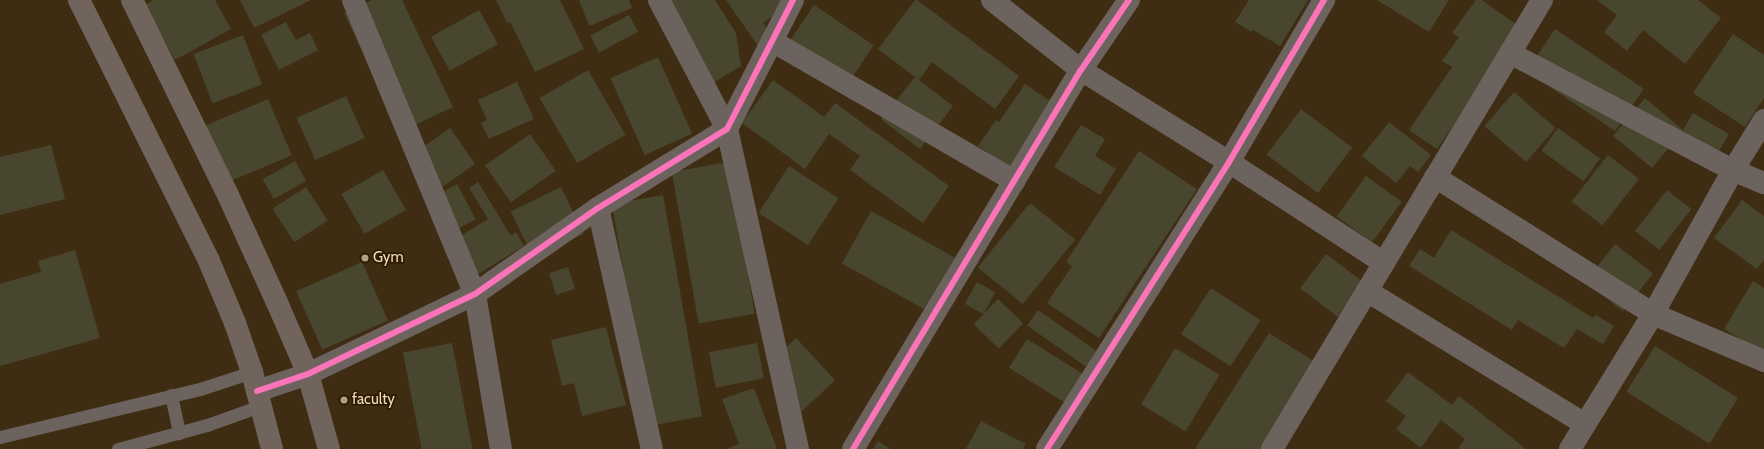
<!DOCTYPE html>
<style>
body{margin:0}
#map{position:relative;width:1764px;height:449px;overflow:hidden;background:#3e2d12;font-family:Cabin,sans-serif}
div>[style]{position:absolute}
.building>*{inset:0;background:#49462f;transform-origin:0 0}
.lane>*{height:13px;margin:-6.5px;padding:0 6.5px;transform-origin:6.5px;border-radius:6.5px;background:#6d635e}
.street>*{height:22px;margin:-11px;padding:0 11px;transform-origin:11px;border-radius:11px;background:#6d635e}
.secondary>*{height:22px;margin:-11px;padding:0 11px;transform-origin:11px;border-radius:11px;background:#70645d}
.cycleway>*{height:6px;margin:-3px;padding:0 3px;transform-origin:3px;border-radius:3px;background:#fb73b8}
.dots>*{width:11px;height:11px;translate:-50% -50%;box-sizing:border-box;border:2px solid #2d1c03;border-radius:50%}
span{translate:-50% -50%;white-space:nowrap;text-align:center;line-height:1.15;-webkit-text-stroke:3.5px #2d1c03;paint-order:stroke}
.poi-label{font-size:15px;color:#f3dbbe}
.left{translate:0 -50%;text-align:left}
</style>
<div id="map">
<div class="building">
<div style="clip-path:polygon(154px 0,215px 0,231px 29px,175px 60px,145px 5px)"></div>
<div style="clip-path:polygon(240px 0,311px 0,254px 28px)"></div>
<div style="clip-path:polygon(372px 0,402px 0,453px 107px,400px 132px,344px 13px)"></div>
<div style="clip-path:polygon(496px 0,560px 0,584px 49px,535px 72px,510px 22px,507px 23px)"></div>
<div style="clip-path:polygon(579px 0,629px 0,632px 8px,589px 26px)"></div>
<div style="clip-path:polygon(658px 0,715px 0,736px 33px,741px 66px,710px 85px)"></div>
<div style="clip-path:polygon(726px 0,794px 0,795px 1px,763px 23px,774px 39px,760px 49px)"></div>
<div style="clip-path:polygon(915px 0,917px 0,1019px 76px,995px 109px,932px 62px,919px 80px,953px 106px,920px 149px,881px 119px,915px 77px,878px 49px)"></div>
<div style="clip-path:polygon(1249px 0,1308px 0,1280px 46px,1253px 30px,1252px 32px,1235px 22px)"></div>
<div style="clip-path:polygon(1377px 0,1449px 0,1429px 32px)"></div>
<div style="clip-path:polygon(1476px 0,1482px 0,1521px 28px,1437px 149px,1409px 130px,1452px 67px,1442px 61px,1459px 37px,1452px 33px)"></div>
<div style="clip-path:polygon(1597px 0,1698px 0,1721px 18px,1685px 64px,1643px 30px,1627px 51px,1604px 32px,1617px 15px)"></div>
<div style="left:814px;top:5px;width:72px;height:46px;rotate:34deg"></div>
<div style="left:479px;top:10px;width:39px;height:55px;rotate:61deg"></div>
<div style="left:629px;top:15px;width:19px;height:44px;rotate:62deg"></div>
<div style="clip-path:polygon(286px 22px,296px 40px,310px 33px,318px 50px,279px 70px,261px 35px)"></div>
<div style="left:1555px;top:29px;width:107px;height:51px;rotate:34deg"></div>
<div style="clip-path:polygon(1733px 34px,1764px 55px,1764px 98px,1745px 127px,1693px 93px)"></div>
<div style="left:243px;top:35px;width:53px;height:53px;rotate:69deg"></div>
<div style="left:658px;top:57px;width:84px;height:52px;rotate:66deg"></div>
<div style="left:588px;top:70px;width:75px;height:56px;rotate:60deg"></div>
<div style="clip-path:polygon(773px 80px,824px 117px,835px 103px,949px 186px,923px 223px,850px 170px,860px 156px,829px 134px,805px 169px,742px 123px)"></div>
<div style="clip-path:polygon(517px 82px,534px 119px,489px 139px,481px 123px,487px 120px,478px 100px)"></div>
<div style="clip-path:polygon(1025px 84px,1059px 107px,1016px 171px,978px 146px,996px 120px,999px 122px)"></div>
<div style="left:1514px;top:92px;width:55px;height:45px;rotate:41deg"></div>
<div style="left:346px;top:96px;width:46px;height:54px;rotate:66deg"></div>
<div style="clip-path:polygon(1645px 98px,1683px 130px,1693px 113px,1729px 134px,1715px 158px,1683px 131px,1652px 168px,1613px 136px)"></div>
<div style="left:268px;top:99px;width:61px;height:69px;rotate:67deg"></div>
<div style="left:1301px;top:109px;width:64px;height:57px;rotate:37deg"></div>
<div style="clip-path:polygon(1389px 122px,1431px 155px,1418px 172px,1410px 166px,1396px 183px,1362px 156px)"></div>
<div style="clip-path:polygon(1081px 125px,1105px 139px,1095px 156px,1116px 169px,1100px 195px,1054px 167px)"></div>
<div style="left:450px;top:128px;width:44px;height:48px;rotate:55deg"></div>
<div style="left:1558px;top:128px;width:52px;height:28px;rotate:36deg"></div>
<div style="left:530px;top:134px;width:45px;height:55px;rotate:55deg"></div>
<div style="clip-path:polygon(51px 145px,65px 199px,0 215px,0 157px)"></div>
<div style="clip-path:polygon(1139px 151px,1197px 189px,1099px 338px,1047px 303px,1072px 266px,1066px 262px)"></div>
<div style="left:1608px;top:155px;width:39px;height:59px;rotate:38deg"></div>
<div style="left:295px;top:161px;width:23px;height:37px;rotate:61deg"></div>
<div style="left:728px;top:162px;width:154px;height:57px;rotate:80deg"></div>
<div style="left:789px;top:166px;width:59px;height:56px;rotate:33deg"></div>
<div style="left:383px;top:170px;width:46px;height:48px;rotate:60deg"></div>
<div style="left:1366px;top:176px;width:44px;height:50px;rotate:36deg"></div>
<div style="clip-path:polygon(478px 182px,511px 236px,516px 232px,524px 246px,478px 274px,457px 238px,488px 219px,469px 188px)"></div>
<div style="left:457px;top:184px;width:40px;height:26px;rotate:62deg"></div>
<div style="left:306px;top:187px;width:40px;height:40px;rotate:57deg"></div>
<div style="left:561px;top:187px;width:52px;height:56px;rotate:64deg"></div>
<div style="left:1667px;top:190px;width:31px;height:52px;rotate:38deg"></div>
<div style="left:663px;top:195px;width:225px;height:52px;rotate:80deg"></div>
<div style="clip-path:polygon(1742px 200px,1764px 216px,1764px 260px,1757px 269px,1714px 238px)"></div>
<div style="left:1030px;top:203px;width:58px;height:83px;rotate:39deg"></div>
<div style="left:871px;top:211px;width:102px;height:60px;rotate:29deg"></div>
<div style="clip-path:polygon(1451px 230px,1593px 318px,1596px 315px,1614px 326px,1603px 344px,1577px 329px,1564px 348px,1518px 320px,1512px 330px,1409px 266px,1420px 249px,1434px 258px)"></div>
<div style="left:1615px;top:244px;width:48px;height:48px;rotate:38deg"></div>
<div style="clip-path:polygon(75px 250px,100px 338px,0 366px,0 284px,41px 272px,38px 261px)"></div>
<div style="left:1326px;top:254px;width:48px;height:43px;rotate:37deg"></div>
<div style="left:362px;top:262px;width:64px;height:72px;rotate:66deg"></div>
<div style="left:568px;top:267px;width:23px;height:20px;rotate:72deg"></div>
<div style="clip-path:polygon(1753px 281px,1764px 288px,1764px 353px,1724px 329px)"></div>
<div style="left:977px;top:282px;width:21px;height:25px;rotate:29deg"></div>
<div style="left:1211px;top:288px;width:59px;height:55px;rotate:33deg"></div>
<div style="left:998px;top:299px;width:35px;height:35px;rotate:44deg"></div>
<div style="left:1038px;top:310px;width:72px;height:19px;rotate:35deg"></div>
<div style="clip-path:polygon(606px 327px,626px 405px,582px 416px,574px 383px,562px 386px,551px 340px)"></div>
<div style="clip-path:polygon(1269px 333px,1317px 363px,1262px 449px,1195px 449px)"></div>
<div style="clip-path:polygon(796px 338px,835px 380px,797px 416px,773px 390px,784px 380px,769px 363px)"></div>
<div style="left:1027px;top:339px;width:68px;height:34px;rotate:32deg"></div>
<div style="left:452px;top:343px;width:108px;height:50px;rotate:79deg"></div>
<div style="left:757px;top:343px;width:36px;height:49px;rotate:79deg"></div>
<div style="left:1655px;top:346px;width:98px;height:54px;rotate:32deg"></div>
<div style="left:1175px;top:348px;width:52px;height:66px;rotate:31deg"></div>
<div style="clip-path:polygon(1408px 372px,1452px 405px,1459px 396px,1526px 449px,1458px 449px,1465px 439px,1441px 420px,1421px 448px,1396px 429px,1406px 416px,1386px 401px)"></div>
<div style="clip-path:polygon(754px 388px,777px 449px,726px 449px,739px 444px,722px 399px)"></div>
<div style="clip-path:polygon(981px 421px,1026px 444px,1023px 449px,966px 449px)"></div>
<div style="clip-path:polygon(878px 441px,890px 449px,873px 449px)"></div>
</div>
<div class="lane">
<div style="left:171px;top:395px;width:39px;rotate:78deg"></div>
<div style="left:0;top:437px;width:206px;rotate:-13.5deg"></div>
<div style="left:200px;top:389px;width:55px;rotate:-18.1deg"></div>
<div style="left:118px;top:449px;width:92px;rotate:-15.1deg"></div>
<div style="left:207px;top:425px;width:56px;rotate:-19.7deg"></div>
</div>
<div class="street">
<div style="left:353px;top:0;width:318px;rotate:67.5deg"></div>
<div style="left:475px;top:294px;width:157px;rotate:80.5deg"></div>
<div style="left:659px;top:0;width:146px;rotate:62.2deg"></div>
<div style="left:727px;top:129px;width:328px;rotate:77.5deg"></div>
<div style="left:992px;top:0;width:113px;rotate:38.2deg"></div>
<div style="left:1081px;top:70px;width:174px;rotate:31.9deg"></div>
<div style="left:1229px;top:162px;width:185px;rotate:33.1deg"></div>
<div style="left:772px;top:41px;width:280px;rotate:30deg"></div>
<div style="left:1510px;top:53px;width:252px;rotate:27.7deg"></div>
<div style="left:1733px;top:170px;width:34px;rotate:23deg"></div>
<div style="left:1435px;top:177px;width:257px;rotate:32.1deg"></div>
<div style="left:1653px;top:314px;width:121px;rotate:22.9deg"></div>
<div style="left:598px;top:208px;width:247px;rotate:77.4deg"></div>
<div style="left:1367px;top:291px;width:255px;rotate:31.4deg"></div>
<div style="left:257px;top:391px;width:54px;rotate:-18.4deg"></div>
<div style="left:308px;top:374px;width:185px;rotate:-25.6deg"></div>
<div style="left:475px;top:294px;width:150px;rotate:-35deg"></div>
<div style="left:598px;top:208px;width:151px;rotate:-31.5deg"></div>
<div style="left:727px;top:129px;width:145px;rotate:-62.9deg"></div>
<div style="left:853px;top:449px;width:442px;rotate:-59deg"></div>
<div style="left:1081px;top:70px;width:85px;rotate:-55.6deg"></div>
<div style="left:1047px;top:449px;width:340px;rotate:-57.6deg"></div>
<div style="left:1229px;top:162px;width:188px;rotate:-59.6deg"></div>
<div style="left:1272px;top:449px;width:524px;rotate:-58.98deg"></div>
<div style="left:1570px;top:449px;width:158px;rotate:-58.4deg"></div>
<div style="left:1653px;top:314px;width:165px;rotate:-60.9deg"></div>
<div style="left:1733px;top:170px;width:59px;rotate:-58.2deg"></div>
</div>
<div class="secondary">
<div style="left:79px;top:0;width:292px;rotate:63.5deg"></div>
<div style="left:209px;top:261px;width:67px;rotate:67.2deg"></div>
<div style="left:235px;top:323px;width:52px;rotate:70.9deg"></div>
<div style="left:252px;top:372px;width:80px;rotate:75.4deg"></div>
<div style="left:132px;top:0;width:217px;rotate:63.8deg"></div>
<div style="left:228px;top:195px;width:123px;rotate:65.5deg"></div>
<div style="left:279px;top:307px;width:73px;rotate:66.6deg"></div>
<div style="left:308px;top:374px;width:78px;rotate:74.4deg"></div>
</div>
<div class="cycleway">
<div style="left:257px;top:391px;width:54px;rotate:-18.4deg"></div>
<div style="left:308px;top:374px;width:185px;rotate:-25.6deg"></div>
<div style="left:475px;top:294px;width:150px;rotate:-35deg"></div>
<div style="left:598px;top:208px;width:151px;rotate:-31.5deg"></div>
<div style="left:727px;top:129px;width:145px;rotate:-62.9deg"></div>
<div style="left:853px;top:449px;width:442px;rotate:-59deg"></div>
<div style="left:1081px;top:70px;width:85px;rotate:-55.6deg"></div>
<div style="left:1047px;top:449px;width:340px;rotate:-57.6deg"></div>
<div style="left:1229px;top:162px;width:188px;rotate:-59.6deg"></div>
</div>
<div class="dots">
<div style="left:365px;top:258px;background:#b49e82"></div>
<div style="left:344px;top:400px;background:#b49e82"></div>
</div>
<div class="poi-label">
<span class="left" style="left:373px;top:258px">Gym</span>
<span class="left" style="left:352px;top:400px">faculty</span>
</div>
</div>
